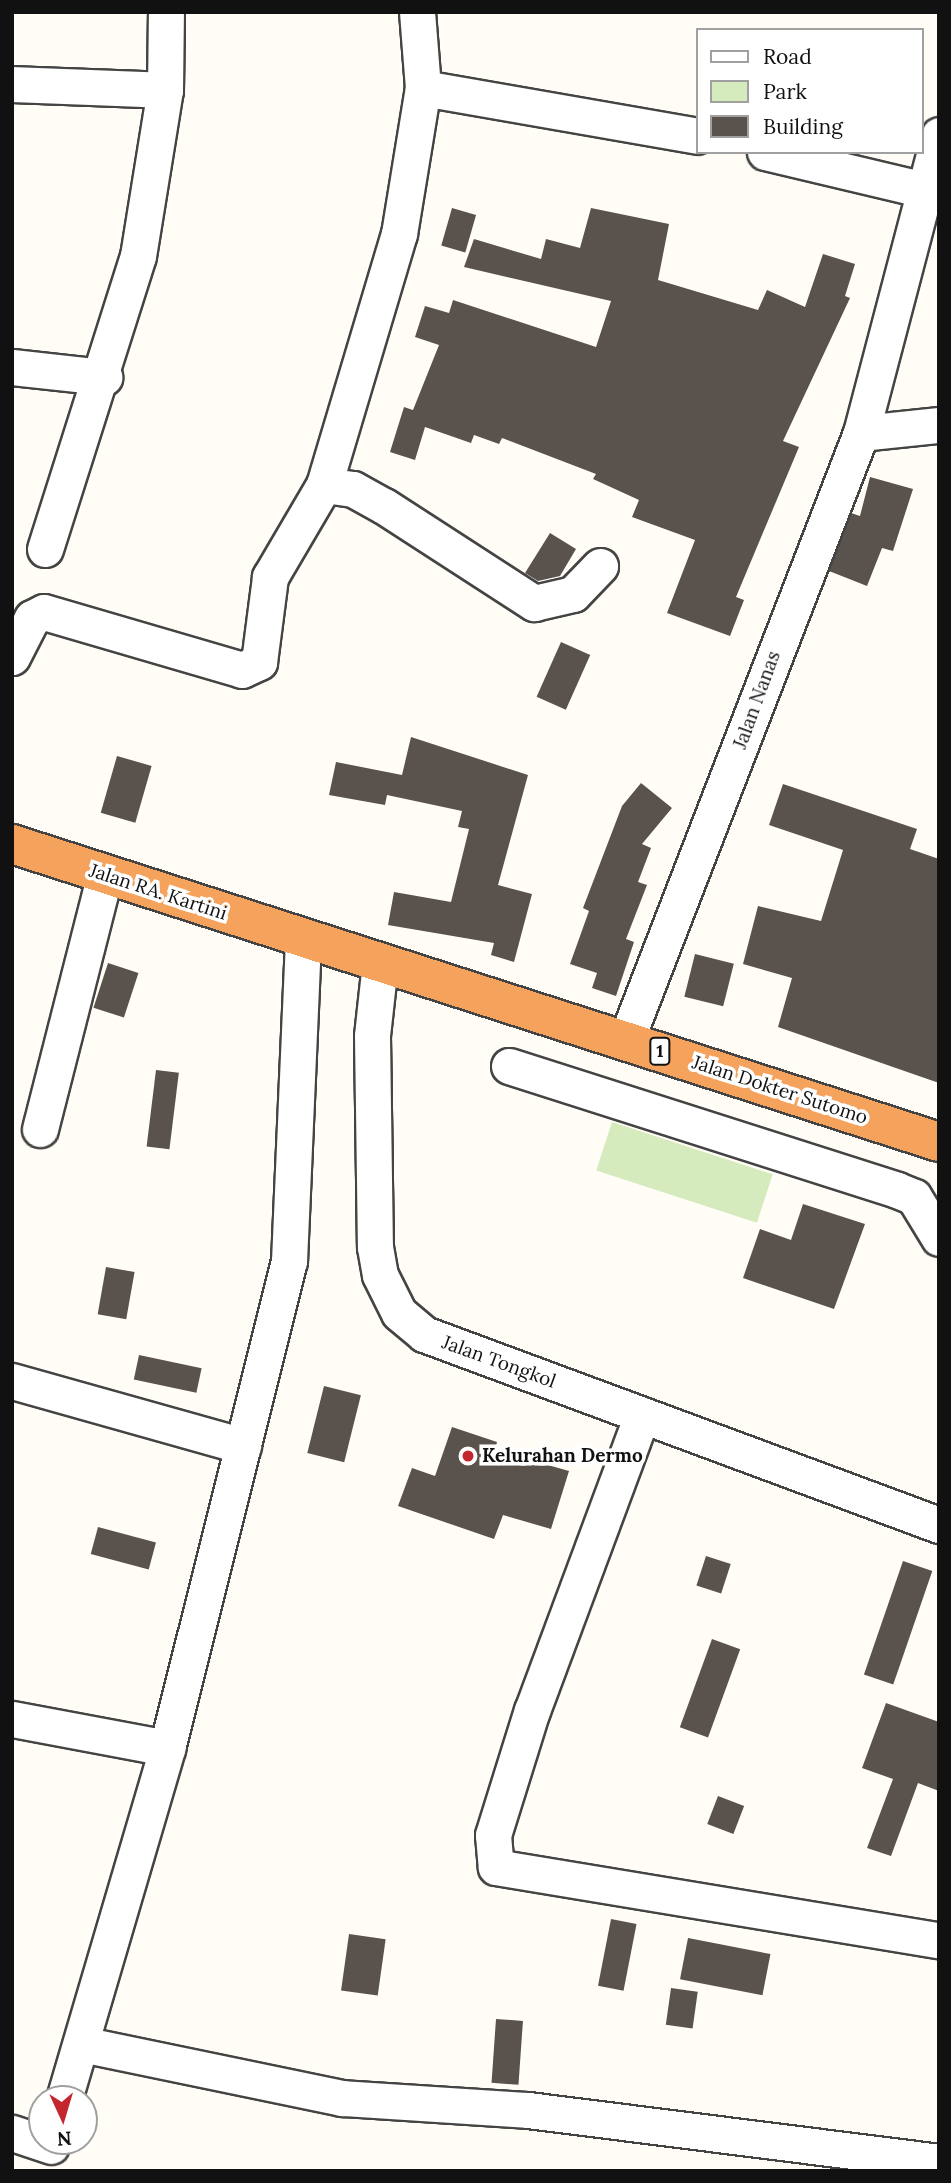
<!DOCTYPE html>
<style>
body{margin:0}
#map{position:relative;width:951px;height:2183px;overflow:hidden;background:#fffdf5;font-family:Lora,serif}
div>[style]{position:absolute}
.green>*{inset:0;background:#d5ebbd;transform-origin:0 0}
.building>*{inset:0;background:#5a524d;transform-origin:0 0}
.roads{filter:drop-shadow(2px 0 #444) drop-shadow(-2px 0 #444) drop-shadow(0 2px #444) drop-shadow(0 -2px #444)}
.minor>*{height:35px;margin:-17.5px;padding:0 17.5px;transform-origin:17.5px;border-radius:17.5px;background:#fff}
.highway>*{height:38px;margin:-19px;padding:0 19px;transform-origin:19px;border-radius:19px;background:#f5a25d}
.dots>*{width:19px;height:19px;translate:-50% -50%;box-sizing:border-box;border:4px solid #fff;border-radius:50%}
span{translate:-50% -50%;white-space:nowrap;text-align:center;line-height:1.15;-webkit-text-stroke:7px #fff;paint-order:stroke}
.shield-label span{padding:2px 5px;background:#fff;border:2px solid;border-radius:5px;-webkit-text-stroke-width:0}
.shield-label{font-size:18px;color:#111;font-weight:700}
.street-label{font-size:19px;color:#111}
.poi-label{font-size:19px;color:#111;font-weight:700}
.left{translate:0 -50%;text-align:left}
.frame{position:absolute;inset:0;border:14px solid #111;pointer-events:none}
.legend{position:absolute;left:696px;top:28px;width:228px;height:126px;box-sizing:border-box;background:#fff;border:2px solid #a0a0a0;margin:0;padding:9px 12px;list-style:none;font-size:21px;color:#111}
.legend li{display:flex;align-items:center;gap:14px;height:35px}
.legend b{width:35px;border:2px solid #a0a0a0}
.north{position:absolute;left:28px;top:2085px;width:70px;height:70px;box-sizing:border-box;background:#fff;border:2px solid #a0a0a0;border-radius:50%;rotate:176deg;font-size:19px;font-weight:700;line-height:28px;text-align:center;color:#111}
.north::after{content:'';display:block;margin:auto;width:24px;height:32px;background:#c4262e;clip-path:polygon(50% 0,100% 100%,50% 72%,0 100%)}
</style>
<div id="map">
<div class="green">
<div style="left:612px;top:1122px;width:169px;height:51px;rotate:18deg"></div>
</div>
<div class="building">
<div style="left:452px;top:208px;width:25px;height:39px;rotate:16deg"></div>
<div style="clip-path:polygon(591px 208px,669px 224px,658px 280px,758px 310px,767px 290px,805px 307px,823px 254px,855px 264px,845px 296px,850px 298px,783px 441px,799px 447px,736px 597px,744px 600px,730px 636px,667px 613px,695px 540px,632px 517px,639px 500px,593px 479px,596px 474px,502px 438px,499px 444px,474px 435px,471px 443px,425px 427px,415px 460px,390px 452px,404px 407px,413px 410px,439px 345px,415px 337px,425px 306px,449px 313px,453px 300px,596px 347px,611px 301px,464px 267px,474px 239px,541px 259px,546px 239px,580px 248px)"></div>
<div style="clip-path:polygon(870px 477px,913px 489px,893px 551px,882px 548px,867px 586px,829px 571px,851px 513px,860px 516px)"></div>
<div style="clip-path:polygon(550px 533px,576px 549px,560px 576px,538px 581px,525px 573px)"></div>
<div style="left:561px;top:642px;width:32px;height:60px;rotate:24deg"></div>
<div style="clip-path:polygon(411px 737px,528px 775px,498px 885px,532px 894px,514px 962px,491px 955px,494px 943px,388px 925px,394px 892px,451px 902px,469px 829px,458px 827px,462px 811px,387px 795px,385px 805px,329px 795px,336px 762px,402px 775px)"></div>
<div style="left:117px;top:756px;width:36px;height:59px;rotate:16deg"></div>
<div style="clip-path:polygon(641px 783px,672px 808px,642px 844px,651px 848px,638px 882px,647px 885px,626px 939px,634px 942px,616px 996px,592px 988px,597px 973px,570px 964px,589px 911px,583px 908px,622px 806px)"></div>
<div style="clip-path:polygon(783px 784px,917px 829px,910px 849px,939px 859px,939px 1083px,778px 1027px,792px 978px,743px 964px,758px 906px,821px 921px,843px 850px,769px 825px)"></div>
<div style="left:695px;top:954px;width:40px;height:44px;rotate:14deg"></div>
<div style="left:108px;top:963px;width:32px;height:47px;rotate:18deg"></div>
<div style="left:156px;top:1070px;width:23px;height:77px;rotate:7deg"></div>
<div style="clip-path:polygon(803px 1204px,865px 1224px,834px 1309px,743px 1278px,760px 1229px,791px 1240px)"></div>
<div style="left:106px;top:1267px;width:29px;height:48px;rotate:10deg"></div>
<div style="left:139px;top:1355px;width:64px;height:25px;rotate:12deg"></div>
<div style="left:324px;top:1386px;width:38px;height:69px;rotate:14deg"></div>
<div style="clip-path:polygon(452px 1427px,497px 1442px,495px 1450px,569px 1471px,551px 1529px,503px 1515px,494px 1539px,398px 1506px,412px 1468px,435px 1476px)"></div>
<div style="left:98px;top:1527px;width:60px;height:28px;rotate:15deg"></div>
<div style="left:706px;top:1556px;width:26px;height:31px;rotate:18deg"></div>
<div style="left:903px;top:1561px;width:31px;height:120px;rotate:19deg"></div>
<div style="left:712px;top:1639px;width:30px;height:94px;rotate:20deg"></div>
<div style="clip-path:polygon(886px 1703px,939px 1722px,939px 1791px,918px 1783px,891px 1856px,867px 1848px,893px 1779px,862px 1768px)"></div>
<div style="left:718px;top:1796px;width:28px;height:30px;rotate:21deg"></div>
<div style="left:611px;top:1919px;width:26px;height:68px;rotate:11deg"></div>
<div style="left:349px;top:1934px;width:37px;height:57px;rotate:8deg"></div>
<div style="left:688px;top:1938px;width:84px;height:42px;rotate:11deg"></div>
<div style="left:671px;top:1988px;width:27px;height:37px;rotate:8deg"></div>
<div style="left:496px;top:2019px;width:27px;height:64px;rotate:4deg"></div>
</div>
<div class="roads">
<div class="minor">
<div style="left:12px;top:84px;width:153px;rotate:2.2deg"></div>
<div style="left:423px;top:88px;width:278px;rotate:9.9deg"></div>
<div style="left:765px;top:152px;width:163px;rotate:13.4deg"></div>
<div style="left:12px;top:367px;width:93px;rotate:6.2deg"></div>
<div style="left:861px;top:433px;width:308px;rotate:-75.3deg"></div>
<div style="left:324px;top:485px;width:29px;rotate:8deg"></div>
<div style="left:353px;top:489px;width:35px;rotate:29deg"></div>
<div style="left:384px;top:506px;width:179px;rotate:32.9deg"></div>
<div style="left:534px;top:603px;width:40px;rotate:-13deg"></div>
<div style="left:573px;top:594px;width:39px;rotate:-46deg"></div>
<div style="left:45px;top:549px;width:307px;rotate:-72.4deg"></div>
<div style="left:138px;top:256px;width:168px;rotate:-80.8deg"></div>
<div style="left:165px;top:90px;width:78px;rotate:-89.3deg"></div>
<div style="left:12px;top:657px;width:44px;rotate:-62.9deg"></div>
<div style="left:32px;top:618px;width:13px;rotate:-27deg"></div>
<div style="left:44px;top:612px;width:206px;rotate:16.3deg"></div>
<div style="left:242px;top:670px;width:19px;rotate:-25deg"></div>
<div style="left:259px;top:662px;width:86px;rotate:-82.6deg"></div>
<div style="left:270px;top:577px;width:107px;rotate:-59.6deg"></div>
<div style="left:324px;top:485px;width:262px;rotate:-73.4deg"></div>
<div style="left:399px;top:234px;width:148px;rotate:-80.7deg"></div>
<div style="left:423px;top:88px;width:76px;rotate:-94.5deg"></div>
<div style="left:380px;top:963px;width:73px;rotate:96.3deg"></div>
<div style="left:372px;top:1036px;width:211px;rotate:89.2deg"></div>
<div style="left:375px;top:1247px;width:28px;rotate:80deg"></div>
<div style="left:380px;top:1275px;width:42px;rotate:63.4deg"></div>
<div style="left:399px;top:1313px;width:33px;rotate:40deg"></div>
<div style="left:424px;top:1334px;width:549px;rotate:20.35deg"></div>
<div style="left:626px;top:1040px;width:651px;rotate:-68.84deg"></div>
<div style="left:861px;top:433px;width:78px;rotate:-5.9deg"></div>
<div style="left:509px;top:1066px;width:407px;rotate:17.7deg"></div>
<div style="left:897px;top:1190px;width:18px;rotate:22deg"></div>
<div style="left:914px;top:1197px;width:48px;rotate:58.6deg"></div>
<div style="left:40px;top:1129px;width:263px;rotate:-75.7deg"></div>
<div style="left:12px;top:1381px;width:240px;rotate:15.7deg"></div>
<div style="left:642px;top:1415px;width:315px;rotate:110.4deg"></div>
<div style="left:532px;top:1710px;width:131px;rotate:107.3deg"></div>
<div style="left:493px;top:1835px;width:32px;rotate:85deg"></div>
<div style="left:496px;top:1867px;width:449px;rotate:9.4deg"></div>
<div style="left:12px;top:1719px;width:158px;rotate:10.6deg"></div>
<div style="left:81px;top:2044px;width:267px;rotate:11.7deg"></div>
<div style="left:342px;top:2098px;width:186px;rotate:3.7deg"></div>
<div style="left:528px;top:2110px;width:414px;rotate:7.2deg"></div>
<div style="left:64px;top:2099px;width:366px;rotate:-73.6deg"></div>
<div style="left:167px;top:1748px;width:502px;rotate:-75.94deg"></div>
<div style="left:289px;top:1261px;width:322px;rotate:-87.5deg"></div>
<div style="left:12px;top:2133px;width:41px;rotate:18.4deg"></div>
</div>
<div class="highway">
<div style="left:12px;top:844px;width:974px;rotate:17.82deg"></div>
</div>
</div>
<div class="dots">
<div style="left:468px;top:1456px;background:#c4262e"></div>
</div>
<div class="shield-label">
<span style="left:660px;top:1051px">1</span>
</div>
<div class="street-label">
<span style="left:757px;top:700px;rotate:-70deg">Jalan Nanas</span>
<span style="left:158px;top:892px;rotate:18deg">Jalan RA. Kartini</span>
<span style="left:780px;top:1090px;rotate:18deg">Jalan Dokter Sutomo</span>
<span style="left:499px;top:1362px;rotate:20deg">Jalan Tongkol</span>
</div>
<div class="poi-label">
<span class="left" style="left:482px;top:1456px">Kelurahan Dermo</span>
</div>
<div class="frame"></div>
<ul class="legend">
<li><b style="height:9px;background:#fff"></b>Road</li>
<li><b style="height:19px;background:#d5ebbd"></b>Park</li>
<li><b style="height:19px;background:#5a524d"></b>Building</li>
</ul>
<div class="north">N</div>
</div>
